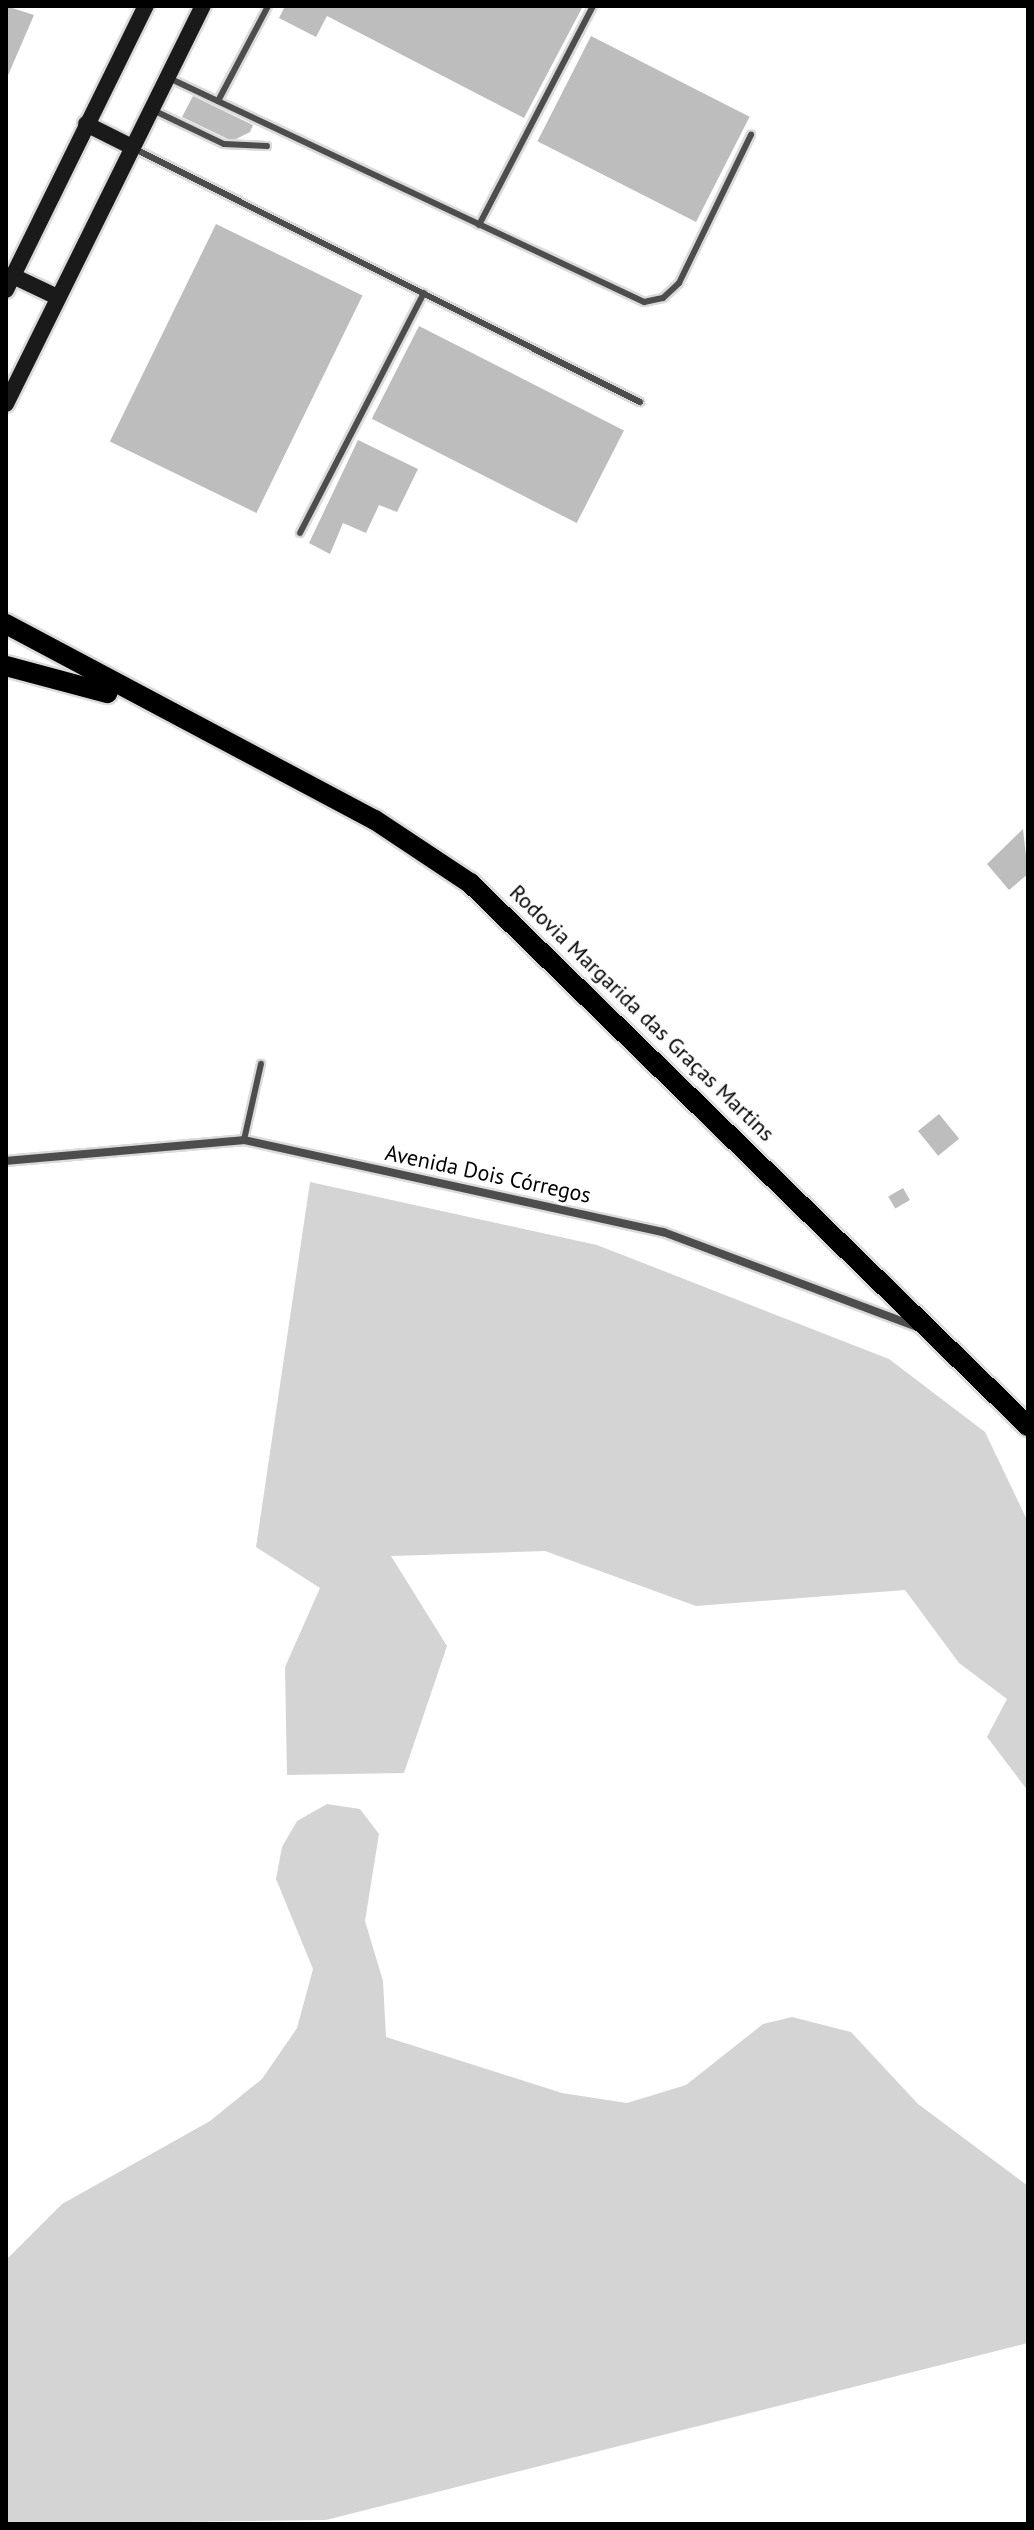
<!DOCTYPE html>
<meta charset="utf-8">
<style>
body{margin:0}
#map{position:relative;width:1034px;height:2530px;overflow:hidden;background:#fff;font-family:"PT Sans",sans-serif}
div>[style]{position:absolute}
.green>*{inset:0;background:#d4d4d4}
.building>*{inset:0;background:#bdbdbd;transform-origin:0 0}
.roads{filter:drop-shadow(2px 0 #dbdbdb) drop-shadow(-2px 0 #dbdbdb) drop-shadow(0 2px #dbdbdb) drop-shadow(0 -2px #dbdbdb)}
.lane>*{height:6px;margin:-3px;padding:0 3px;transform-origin:3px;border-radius:3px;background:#4d4d4d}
.street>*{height:8px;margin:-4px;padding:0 4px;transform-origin:4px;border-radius:4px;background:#4d4d4d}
.secondary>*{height:16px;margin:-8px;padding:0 8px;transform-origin:8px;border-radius:8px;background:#1a1a1a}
.primary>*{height:20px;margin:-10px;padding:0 10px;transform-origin:10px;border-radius:10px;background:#000}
span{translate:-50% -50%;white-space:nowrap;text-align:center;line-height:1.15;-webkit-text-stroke:6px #fff;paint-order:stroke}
.street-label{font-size:22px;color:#000}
.frame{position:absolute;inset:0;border:8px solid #000;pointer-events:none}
</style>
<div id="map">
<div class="green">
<div style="clip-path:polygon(310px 1182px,597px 1245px,889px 1359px,985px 1432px,1028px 1522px,1028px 1791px,987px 1737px,1007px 1699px,959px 1663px,905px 1590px,696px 1606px,545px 1551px,391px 1556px,447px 1646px,404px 1773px,287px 1775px,285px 1667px,320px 1588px,256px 1547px)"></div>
<div style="clip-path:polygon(327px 1804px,360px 1809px,379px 1834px,365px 1921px,383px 1981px,386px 2037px,562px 2093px,627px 2103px,686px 2085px,763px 2024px,792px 2017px,851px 2032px,918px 2104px,1028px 2186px,1028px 2343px,326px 2520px,6px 2524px,6px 2260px,62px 2204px,210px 2121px,262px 2079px,297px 2028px,313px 1969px,276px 1879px,282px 1847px,297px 1821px)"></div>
</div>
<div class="building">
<div style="clip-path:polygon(6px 6px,34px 15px,6px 80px)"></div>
<div style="clip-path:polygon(285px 6px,583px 6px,524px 118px,327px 16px,316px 37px,279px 18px)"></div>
<div style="left:591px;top:36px;width:178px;height:118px;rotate:27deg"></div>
<div style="clip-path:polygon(193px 96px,253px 125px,250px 132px,232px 141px,182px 117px)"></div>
<div style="left:216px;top:224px;width:163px;height:242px;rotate:26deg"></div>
<div style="left:419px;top:326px;width:230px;height:104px;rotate:27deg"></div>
<div style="clip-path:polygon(358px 440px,418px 469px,397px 512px,379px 505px,366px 533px,343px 523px,330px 554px,309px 543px)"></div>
<div style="clip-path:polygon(1023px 829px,1028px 874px,1009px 890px,987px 864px)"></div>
<div style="left:939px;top:1114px;width:32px;height:27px;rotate:51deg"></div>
<div style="left:903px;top:1188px;width:14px;height:17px;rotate:60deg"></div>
</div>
<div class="roads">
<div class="lane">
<div style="left:171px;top:79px;width:523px;rotate:25.24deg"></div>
<div style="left:644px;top:302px;width:19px;rotate:-12deg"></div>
<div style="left:663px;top:298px;width:22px;rotate:-43deg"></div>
<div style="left:679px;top:283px;width:165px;rotate:-64.1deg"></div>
<div style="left:218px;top:101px;width:107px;rotate:-62.2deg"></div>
<div style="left:155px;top:111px;width:76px;rotate:25.6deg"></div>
<div style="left:224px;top:144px;width:43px;rotate:2.7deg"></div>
<div style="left:135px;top:149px;width:565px;rotate:26.61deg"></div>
<div style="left:479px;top:225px;width:247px;rotate:-62.5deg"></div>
<div style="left:300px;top:533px;width:270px;rotate:-62.7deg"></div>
<div style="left:244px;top:1140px;width:78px;rotate:-77.4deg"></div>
</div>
<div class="street">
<div style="left:6px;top:1161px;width:239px;rotate:-5deg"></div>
<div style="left:244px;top:1140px;width:429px;rotate:12.4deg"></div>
<div style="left:663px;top:1232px;width:271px;rotate:20.5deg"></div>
</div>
<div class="secondary">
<div style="left:86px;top:124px;width:51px;rotate:26.6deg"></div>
<div style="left:13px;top:276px;width:49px;rotate:25.5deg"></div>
<div style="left:6px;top:290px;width:317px;rotate:-63.8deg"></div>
<div style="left:6px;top:404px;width:444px;rotate:-63.7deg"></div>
</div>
<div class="primary">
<div style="left:6px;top:624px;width:418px;rotate:28deg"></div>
<div style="left:375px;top:820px;width:114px;rotate:33.6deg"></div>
<div style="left:470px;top:883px;width:779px;rotate:44.22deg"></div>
<div style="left:6px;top:666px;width:105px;rotate:15deg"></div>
</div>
</div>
<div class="street-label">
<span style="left:642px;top:1013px;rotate:44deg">Rodovia Margarida das Graças Martins</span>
<span style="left:488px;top:1174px;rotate:12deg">Avenida Dois Córregos</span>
</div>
<div class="frame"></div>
</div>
